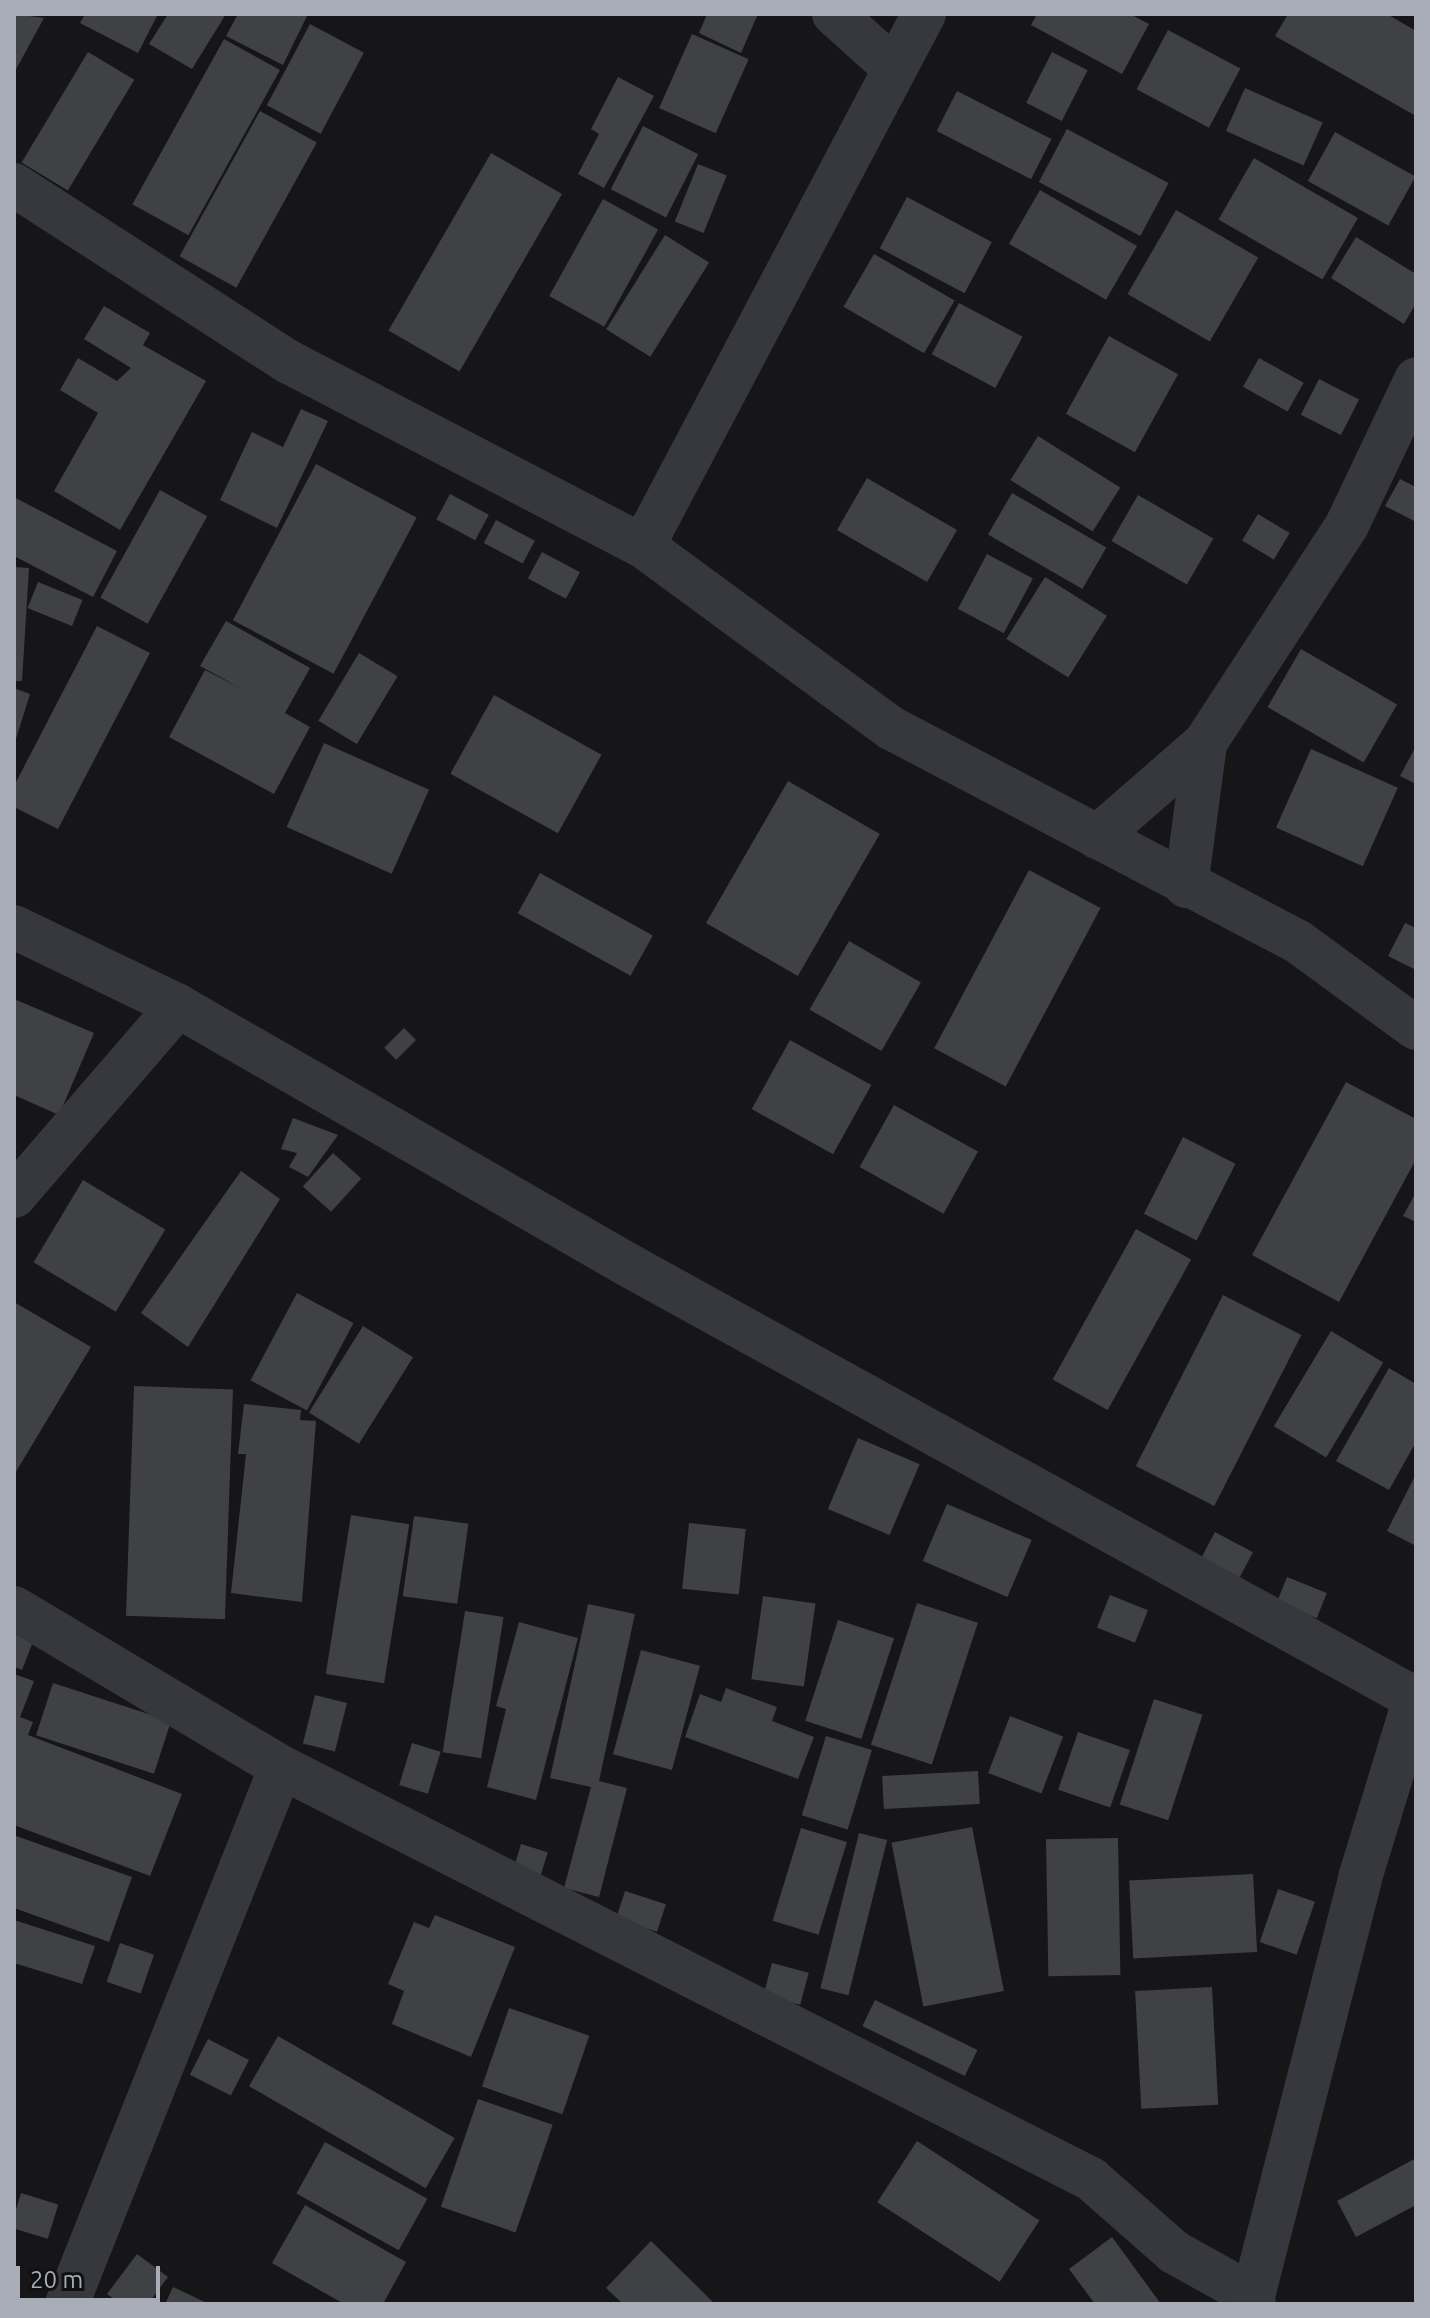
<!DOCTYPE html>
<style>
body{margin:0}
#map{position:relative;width:1430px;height:2318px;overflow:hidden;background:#161618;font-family:Ubuntu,sans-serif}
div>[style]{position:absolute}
.building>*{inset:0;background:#404145;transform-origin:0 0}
.minor>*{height:44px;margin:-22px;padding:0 22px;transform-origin:22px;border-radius:22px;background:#37383d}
span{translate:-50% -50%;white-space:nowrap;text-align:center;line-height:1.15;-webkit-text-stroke:7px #111113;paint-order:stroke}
.frame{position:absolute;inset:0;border:16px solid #a8adb8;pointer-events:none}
.scale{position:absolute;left:16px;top:2266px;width:144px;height:36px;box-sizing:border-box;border:4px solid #a8adb8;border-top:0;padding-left:10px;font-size:24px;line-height:28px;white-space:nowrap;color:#a8adb8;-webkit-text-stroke:6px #111113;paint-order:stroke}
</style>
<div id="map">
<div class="building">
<div style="clip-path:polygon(14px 14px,44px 18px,14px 73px)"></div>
<div style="clip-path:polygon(85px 14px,158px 14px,138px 53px,80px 23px)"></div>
<div style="clip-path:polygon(168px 14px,226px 14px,192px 69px,149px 44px)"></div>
<div style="clip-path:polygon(238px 14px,308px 14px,283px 65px,226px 36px)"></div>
<div style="clip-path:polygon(707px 14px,758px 14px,741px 53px,699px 33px)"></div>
<div style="clip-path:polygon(1037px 14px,1130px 14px,1149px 24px,1122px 74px,1031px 25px)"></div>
<div style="clip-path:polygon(1288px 14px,1387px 14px,1416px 31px,1416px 116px,1275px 36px)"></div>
<div style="left:310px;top:24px;width:61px;height:92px;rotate:28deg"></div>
<div style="left:1168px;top:30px;width:82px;height:67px;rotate:28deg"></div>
<div style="left:692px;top:34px;width:62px;height:81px;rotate:24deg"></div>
<div style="left:224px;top:39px;width:64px;height:189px;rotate:29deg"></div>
<div style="left:88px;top:52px;width:54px;height:129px;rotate:31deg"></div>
<div style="left:1052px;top:52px;width:40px;height:57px;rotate:27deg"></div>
<div style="clip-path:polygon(618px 77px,654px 96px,604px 188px,578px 174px,599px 134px,591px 129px)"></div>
<div style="left:1245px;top:88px;width:85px;height:47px;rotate:24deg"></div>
<div style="left:957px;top:91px;width:106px;height:45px;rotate:27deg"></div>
<div style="left:260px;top:111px;width:65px;height:166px;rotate:29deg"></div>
<div style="left:643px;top:126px;width:62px;height:71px;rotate:27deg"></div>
<div style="left:1067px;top:129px;width:115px;height:60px;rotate:28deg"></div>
<div style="left:1335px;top:132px;width:92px;height:56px;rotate:29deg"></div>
<div style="left:491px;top:153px;width:82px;height:205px;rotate:30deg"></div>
<div style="left:1254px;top:158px;width:120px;height:71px;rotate:30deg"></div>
<div style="left:698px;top:164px;width:31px;height:62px;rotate:22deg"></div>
<div style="left:1040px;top:190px;width:112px;height:62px;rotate:30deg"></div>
<div style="left:907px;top:197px;width:96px;height:58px;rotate:28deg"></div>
<div style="left:603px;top:199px;width:63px;height:111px;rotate:29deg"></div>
<div style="left:1176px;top:210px;width:95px;height:97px;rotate:30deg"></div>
<div style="left:665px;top:235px;width:52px;height:111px;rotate:32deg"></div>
<div style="clip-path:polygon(1356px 237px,1416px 274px,1416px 303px,1404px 324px,1331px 278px)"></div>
<div style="left:874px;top:254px;width:93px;height:61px;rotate:30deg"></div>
<div style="left:959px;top:303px;width:72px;height:58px;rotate:28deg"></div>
<div style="clip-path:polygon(104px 306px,150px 333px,143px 345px,206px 381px,120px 530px,54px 491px,98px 413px,60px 390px,78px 358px,117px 381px,131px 368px,84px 339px)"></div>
<div style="left:1109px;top:336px;width:79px;height:89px;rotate:29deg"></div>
<div style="left:1259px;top:358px;width:51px;height:33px;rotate:29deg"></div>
<div style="left:1319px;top:379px;width:45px;height:40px;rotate:27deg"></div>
<div style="clip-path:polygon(301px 409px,328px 421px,277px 528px,220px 500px,252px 432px,283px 447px)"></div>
<div style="left:1038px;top:436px;width:97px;height:52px;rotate:32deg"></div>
<div style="left:316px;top:464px;width:114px;height:177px;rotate:28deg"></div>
<div style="left:867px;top:478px;width:104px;height:60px;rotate:30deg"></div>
<div style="clip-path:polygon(1400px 479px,1416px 487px,1416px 522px,1385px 506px)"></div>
<div style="left:160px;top:490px;width:54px;height:123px;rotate:29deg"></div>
<div style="left:1012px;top:493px;width:109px;height:48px;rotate:30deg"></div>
<div style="left:450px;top:494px;width:44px;height:29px;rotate:28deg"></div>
<div style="left:1138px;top:495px;width:87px;height:53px;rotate:30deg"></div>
<div style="clip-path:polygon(14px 497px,117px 551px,93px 597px,14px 556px)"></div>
<div style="left:1258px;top:514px;width:37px;height:31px;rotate:31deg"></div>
<div style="left:496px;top:520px;width:44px;height:26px;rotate:28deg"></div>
<div style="left:542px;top:552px;width:43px;height:30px;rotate:28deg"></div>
<div style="left:987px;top:554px;width:52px;height:62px;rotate:28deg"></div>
<div style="clip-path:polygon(14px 567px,29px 568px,22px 681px,14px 681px)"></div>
<div style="left:1045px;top:577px;width:73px;height:73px;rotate:32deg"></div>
<div style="left:38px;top:582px;width:48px;height:28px;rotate:22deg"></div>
<div style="clip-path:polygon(226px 621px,310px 668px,285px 713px,310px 727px,274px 794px,169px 737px,205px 670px,244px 690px,200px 666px)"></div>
<div style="clip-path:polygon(97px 626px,150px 653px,58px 829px,14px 807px,14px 786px)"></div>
<div style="left:1301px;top:649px;width:111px;height:67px;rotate:30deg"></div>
<div style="left:359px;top:653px;width:45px;height:79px;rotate:31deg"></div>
<div style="clip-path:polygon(14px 688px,30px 694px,15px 742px,14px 741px)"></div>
<div style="left:494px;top:695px;width:123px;height:90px;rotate:29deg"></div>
<div style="left:324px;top:743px;width:115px;height:92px;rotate:24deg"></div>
<div style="clip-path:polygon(1416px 746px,1416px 784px,1400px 776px)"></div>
<div style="left:1311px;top:749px;width:95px;height:86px;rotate:24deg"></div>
<div style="left:788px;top:781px;width:106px;height:164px;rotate:30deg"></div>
<div style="left:1029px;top:870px;width:81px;height:202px;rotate:28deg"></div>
<div style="left:540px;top:873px;width:129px;height:46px;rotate:29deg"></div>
<div style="clip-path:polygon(1405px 923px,1416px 928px,1416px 970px,1388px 956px)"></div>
<div style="left:849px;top:941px;width:83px;height:79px;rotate:30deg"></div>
<div style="clip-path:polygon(14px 999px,94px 1033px,59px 1115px,14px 1095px)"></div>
<div style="left:404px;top:1028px;width:17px;height:28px;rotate:45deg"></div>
<div style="left:790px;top:1040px;width:93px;height:79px;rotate:29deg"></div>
<div style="clip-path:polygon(1346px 1082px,1416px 1119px,1416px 1159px,1339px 1302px,1252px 1255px)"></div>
<div style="left:894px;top:1105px;width:96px;height:71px;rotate:29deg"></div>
<div style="clip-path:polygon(293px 1118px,338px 1135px,308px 1177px,289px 1167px,297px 1153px,281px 1149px)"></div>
<div style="left:1183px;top:1137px;width:59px;height:86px;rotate:27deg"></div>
<div style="left:333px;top:1153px;width:38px;height:45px;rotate:42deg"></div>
<div style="clip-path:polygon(241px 1171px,280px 1199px,188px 1347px,141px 1313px)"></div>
<div style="left:83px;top:1180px;width:96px;height:96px;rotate:31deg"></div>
<div style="clip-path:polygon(1416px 1192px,1416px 1222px,1403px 1216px)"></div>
<div style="left:1136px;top:1229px;width:63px;height:172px;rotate:29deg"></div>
<div style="left:297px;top:1293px;width:64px;height:99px;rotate:28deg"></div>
<div style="left:1223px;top:1295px;width:88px;height:192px;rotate:27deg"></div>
<div style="clip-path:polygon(14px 1302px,91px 1347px,14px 1475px)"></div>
<div style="left:363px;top:1326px;width:59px;height:102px;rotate:32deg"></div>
<div style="left:1331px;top:1331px;width:61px;height:111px;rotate:31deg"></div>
<div style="clip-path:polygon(1389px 1368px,1416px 1384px,1416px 1442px,1389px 1490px,1336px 1461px)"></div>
<div style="left:134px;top:1386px;width:99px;height:230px;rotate:2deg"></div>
<div style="clip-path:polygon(244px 1404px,301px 1410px,300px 1420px,316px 1421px,302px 1602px,231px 1593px,246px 1454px,238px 1454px)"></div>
<div style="left:858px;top:1438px;width:67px;height:77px;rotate:23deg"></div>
<div style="clip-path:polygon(1416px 1474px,1416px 1546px,1387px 1531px)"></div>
<div style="left:947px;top:1504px;width:92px;height:62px;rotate:23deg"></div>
<div style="left:351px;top:1515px;width:59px;height:161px;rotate:9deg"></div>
<div style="left:414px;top:1516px;width:55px;height:81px;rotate:8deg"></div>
<div style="left:689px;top:1523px;width:57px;height:66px;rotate:6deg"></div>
<div style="left:1215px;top:1532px;width:43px;height:34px;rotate:28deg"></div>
<div style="left:1287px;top:1577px;width:43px;height:27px;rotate:22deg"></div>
<div style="left:1110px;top:1595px;width:41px;height:35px;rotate:22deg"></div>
<div style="left:763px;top:1596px;width:53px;height:84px;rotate:8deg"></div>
<div style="left:917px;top:1603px;width:64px;height:149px;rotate:18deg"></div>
<div style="clip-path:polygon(588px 1604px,635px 1614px,599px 1781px,627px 1788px,599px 1897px,564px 1888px,591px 1787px,550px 1778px)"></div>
<div style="left:465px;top:1611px;width:39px;height:143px;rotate:9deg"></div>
<div style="left:838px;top:1620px;width:59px;height:106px;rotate:18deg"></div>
<div style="clip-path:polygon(519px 1622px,578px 1638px,536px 1800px,487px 1787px,506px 1709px,496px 1706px)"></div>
<div style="clip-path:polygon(14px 1625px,36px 1634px,22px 1670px,14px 1667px)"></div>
<div style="left:641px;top:1650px;width:61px;height:108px;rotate:15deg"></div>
<div style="clip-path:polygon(14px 1674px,34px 1681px,20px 1717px,33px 1722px,28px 1735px,182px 1794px,150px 1876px,14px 1825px)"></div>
<div style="left:53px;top:1683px;width:124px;height:55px;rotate:18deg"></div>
<div style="clip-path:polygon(726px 1688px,777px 1707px,772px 1721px,814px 1737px,798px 1779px,685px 1737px,700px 1694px,721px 1702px)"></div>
<div style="left:315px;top:1695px;width:33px;height:50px;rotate:14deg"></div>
<div style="left:1154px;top:1699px;width:51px;height:111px;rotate:18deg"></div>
<div style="left:1010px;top:1716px;width:57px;height:61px;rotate:21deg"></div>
<div style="left:1078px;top:1732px;width:55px;height:61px;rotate:19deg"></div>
<div style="left:826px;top:1736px;width:48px;height:83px;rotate:17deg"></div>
<div style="left:412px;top:1743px;width:30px;height:44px;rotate:17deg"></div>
<div style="left:978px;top:1771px;width:33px;height:96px;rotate:87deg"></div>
<div style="left:972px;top:1827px;width:167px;height:82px;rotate:79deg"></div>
<div style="left:801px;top:1828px;width:48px;height:97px;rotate:17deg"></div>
<div style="left:859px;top:1833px;width:29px;height:160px;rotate:14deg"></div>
<div style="clip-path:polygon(16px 1836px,132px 1877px,109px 1942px,14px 1908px)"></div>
<div style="left:1118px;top:1838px;width:137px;height:72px;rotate:89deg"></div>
<div style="left:521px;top:1844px;width:28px;height:29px;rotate:17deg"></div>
<div style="left:1253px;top:1874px;width:78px;height:124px;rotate:87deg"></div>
<div style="left:1278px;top:1889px;width:39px;height:56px;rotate:19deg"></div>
<div style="left:625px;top:1891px;width:43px;height:29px;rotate:18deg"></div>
<div style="clip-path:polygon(435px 1915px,515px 1947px,471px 2057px,392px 2024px,404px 1991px,388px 1984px,414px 1922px,429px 1928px)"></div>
<div style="clip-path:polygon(14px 1920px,95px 1946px,82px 1984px,14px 1963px)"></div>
<div style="left:120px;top:1943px;width:36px;height:41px;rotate:19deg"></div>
<div style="left:772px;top:1963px;width:38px;height:33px;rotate:15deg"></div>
<div style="left:1212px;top:1987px;width:118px;height:77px;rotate:87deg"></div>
<div style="left:875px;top:2000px;width:114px;height:29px;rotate:26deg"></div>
<div style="left:509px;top:2008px;width:85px;height:83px;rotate:19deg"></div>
<div style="left:278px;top:2036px;width:204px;height:58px;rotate:30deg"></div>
<div style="left:208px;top:2039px;width:46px;height:40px;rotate:27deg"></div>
<div style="left:478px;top:2099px;width:79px;height:114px;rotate:19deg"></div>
<div style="left:917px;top:2141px;width:146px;height:73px;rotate:33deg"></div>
<div style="left:325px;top:2142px;width:117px;height:59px;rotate:29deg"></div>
<div style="clip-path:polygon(1416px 2158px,1416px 2205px,1356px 2237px,1337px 2201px)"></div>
<div style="left:21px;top:2193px;width:39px;height:36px;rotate:17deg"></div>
<div style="clip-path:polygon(305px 2205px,406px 2262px,383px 2304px,344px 2304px,272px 2263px)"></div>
<div style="clip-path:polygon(1112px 2237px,1161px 2304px,1095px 2304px,1069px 2269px)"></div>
<div style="clip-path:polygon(651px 2241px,715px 2304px,623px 2304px,606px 2288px)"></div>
<div style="clip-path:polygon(137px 2254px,168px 2277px,148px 2304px,121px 2304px,107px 2294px)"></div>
<div style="clip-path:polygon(173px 2287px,209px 2304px,165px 2304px)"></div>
</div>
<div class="minor">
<div style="left:834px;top:14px;width:78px;rotate:41.9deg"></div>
<div style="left:14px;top:185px;width:327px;rotate:32.8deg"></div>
<div style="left:289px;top:362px;width:399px;rotate:27.5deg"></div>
<div style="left:643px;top:546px;width:308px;rotate:36.3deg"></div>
<div style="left:891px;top:728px;width:458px;rotate:27.7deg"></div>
<div style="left:1297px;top:941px;width:147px;rotate:36.2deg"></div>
<div style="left:643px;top:546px;width:602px;rotate:-62.16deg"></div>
<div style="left:1097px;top:837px;width:143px;rotate:-41deg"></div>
<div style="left:1205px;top:743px;width:260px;rotate:-56.9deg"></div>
<div style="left:1347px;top:525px;width:161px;rotate:-64.6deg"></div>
<div style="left:1186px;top:886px;width:144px;rotate:-82.4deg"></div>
<div style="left:14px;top:927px;width:182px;rotate:25.7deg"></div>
<div style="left:178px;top:1006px;width:521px;rotate:29.91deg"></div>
<div style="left:630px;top:1266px;width:895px;rotate:28.86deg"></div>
<div style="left:14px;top:1196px;width:251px;rotate:-49.2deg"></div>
<div style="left:14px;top:1608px;width:311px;rotate:30.8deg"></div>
<div style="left:281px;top:1767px;width:909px;rotate:26.96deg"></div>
<div style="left:1091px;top:2179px;width:111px;rotate:41.3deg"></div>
<div style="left:1174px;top:2252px;width:90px;rotate:29.1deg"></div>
<div style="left:1253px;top:2296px;width:8px;rotate:83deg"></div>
<div style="left:1253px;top:2296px;width:431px;rotate:-75.6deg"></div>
<div style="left:1360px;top:1878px;width:191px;rotate:-73deg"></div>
<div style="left:67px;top:2304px;width:578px;rotate:-68.27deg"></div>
</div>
<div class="frame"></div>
<div class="scale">20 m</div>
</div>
